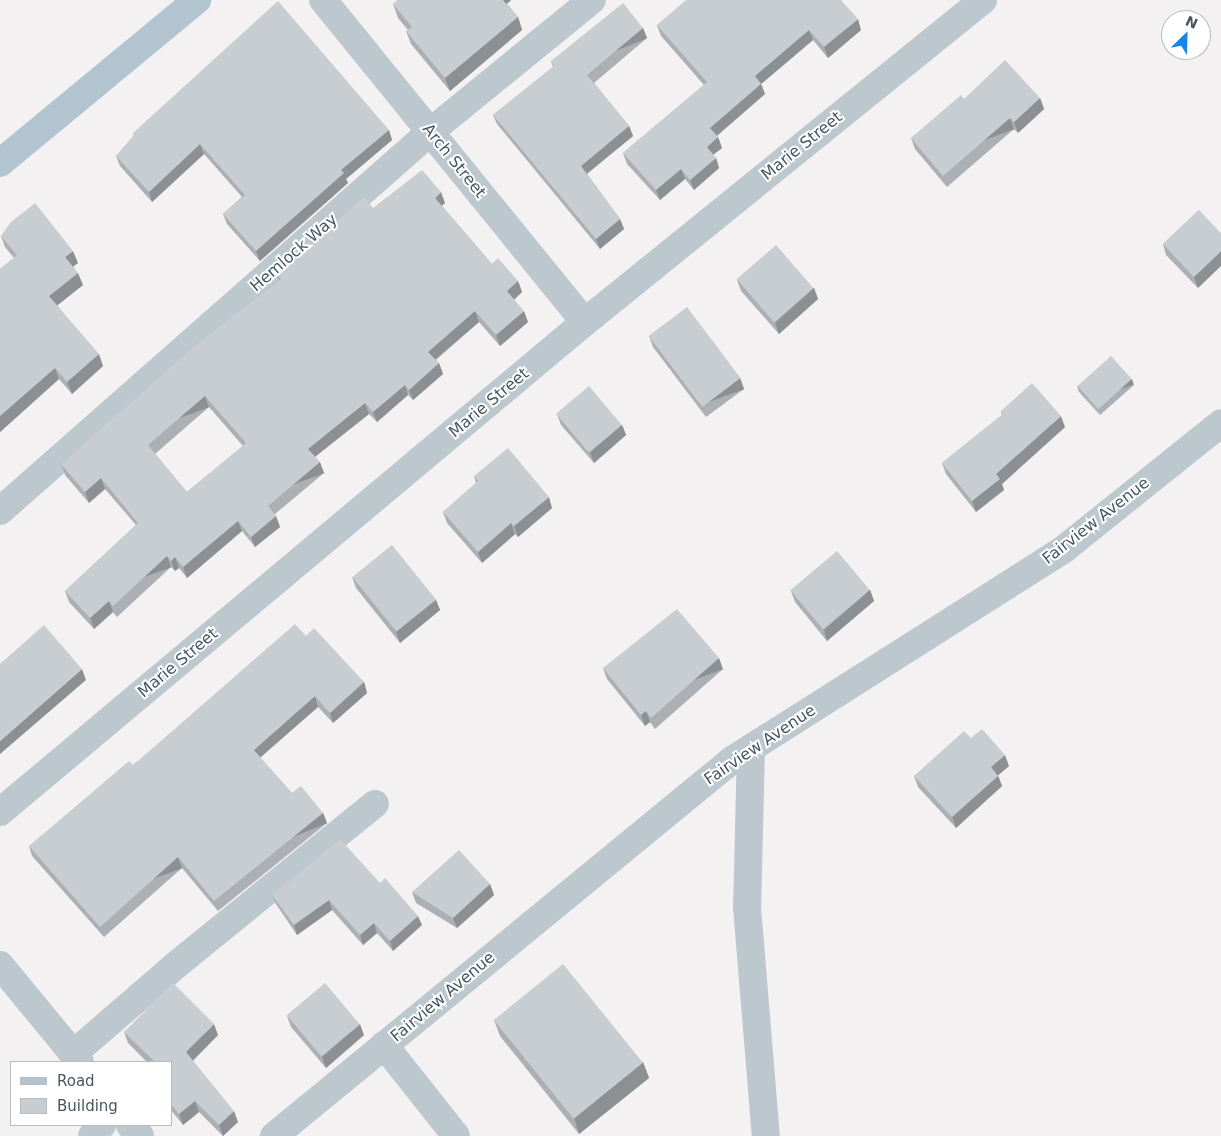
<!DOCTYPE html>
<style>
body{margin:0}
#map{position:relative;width:1221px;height:1136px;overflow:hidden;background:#f4f1f2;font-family:"DejaVu Sans",sans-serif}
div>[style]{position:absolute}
.minor>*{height:28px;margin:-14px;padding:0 14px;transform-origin:14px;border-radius:14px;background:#bcc7ce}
.major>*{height:28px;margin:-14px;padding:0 14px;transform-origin:14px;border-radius:14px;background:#b1c4d0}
.wall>*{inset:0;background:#acb0b4}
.shaded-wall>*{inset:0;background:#8c9092;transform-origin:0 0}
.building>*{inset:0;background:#c8cdd1;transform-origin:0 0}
span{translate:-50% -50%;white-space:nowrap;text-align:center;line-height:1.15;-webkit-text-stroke:4px #fff;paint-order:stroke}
.street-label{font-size:16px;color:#48575f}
.legend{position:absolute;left:10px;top:1061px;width:162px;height:65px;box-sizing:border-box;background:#fff;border:1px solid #b6bcbf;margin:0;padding:6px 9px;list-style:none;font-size:15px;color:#48575f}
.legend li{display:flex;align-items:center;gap:10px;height:25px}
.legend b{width:25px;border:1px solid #b6bcbf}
.north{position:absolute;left:1161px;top:10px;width:50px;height:50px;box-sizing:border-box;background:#fff;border:1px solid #b6bcbf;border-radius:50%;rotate:24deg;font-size:14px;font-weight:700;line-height:20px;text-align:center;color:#48575f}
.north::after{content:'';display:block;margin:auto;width:18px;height:22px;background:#1687e9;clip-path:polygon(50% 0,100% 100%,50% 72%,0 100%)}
</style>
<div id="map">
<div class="minor">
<div style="left:323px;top:0;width:415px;rotate:50.9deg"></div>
<div style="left:0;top:511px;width:573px;rotate:-41.39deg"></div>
<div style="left:430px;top:132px;width:209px;rotate:-39.2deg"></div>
<div style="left:751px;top:748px;width:159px;rotate:91.4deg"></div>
<div style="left:747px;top:907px;width:230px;rotate:85.3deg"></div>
<div style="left:0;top:812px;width:763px;rotate:-39.95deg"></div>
<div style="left:585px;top:322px;width:512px;rotate:-38.97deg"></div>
<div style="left:0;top:965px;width:126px;rotate:50.5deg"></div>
<div style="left:384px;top:1045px;width:116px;rotate:51.6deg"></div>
<div style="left:73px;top:1054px;width:136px;rotate:-40.8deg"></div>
<div style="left:176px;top:965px;width:256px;rotate:-39deg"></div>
<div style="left:130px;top:1125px;width:15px;rotate:48deg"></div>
<div style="left:92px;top:1136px;width:15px;rotate:-48deg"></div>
<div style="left:274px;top:1136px;width:593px;rotate:-39.38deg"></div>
<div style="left:732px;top:760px;width:393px;rotate:-32.4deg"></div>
<div style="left:1064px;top:549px;width:201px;rotate:-38.7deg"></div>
</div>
<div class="major">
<div style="left:0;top:163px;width:256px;rotate:-39.6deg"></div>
</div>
<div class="wall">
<div style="clip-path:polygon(398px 0,511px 0,507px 4px,518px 17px,522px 30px,450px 91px,411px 44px,406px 31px,408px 30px,398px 18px,393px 4px)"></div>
<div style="clip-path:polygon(657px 25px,861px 30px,828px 58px,813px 40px,761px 84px,765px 94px,717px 136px,718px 137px,722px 148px,713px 155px,716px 158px,719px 168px,694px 190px,685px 179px,660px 200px,627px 164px,623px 153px,704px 85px,661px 36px)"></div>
<div style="clip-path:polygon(643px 28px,647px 38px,594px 83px,629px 126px,633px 136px,587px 174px,620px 219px,624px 229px,600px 249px,497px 124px,493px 115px,553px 67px,551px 61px)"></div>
<div style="clip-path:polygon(1040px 98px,1044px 109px,1018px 133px,1014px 129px,947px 187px,915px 149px,911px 138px,964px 99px)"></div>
<div style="clip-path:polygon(389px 130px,392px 140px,346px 179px,348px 183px,260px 261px,227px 224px,223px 214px,242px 197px,204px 154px,152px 202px,120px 166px,116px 156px,134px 136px,133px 133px)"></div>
<div style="clip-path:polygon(evenodd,445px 203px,442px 206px,492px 264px,518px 281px,522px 292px,514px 300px,528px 322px,500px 346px,479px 322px,436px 360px,439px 363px,443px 374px,413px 400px,408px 395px,377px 422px,369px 414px,315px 457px,324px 473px,275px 514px,280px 527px,255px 547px,242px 531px,187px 578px,179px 568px,175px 571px,171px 567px,117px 617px,113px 612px,94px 629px,69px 602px,65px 591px,136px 525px,105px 489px,89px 503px,65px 475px,61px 464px,279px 280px,276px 274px,373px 208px,445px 203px,209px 407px,243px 446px,187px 492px,155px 454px,209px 407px)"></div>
<div style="clip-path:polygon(1199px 210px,1198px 288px,1166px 255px,1163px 244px)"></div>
<div style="clip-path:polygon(1px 236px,78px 263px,73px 266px,83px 285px,57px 305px,103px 366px,72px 394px,59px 379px,0 432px,0 269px,14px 258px,5px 247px)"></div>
<div style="clip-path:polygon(737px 280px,814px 288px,818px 299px,779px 334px,741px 291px)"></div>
<div style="clip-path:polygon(649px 336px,740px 378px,744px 389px,706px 417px,653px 347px)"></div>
<div style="clip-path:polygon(1134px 385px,1100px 415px,1079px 392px,1077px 386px)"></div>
<div style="clip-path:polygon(1001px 411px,1065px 427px,1002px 484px,1004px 490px,976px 512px,946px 474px,942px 463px,1002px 415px)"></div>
<div style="clip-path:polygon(557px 414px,622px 425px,626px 435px,594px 463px,561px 425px)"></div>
<div style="clip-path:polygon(474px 476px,552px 508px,518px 537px,515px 534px,482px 563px,447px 523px,443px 512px,476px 483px)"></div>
<div style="clip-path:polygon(352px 577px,436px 600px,440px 610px,400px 643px,356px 588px)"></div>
<div style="clip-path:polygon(870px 590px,874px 601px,827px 641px,795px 602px,791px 591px)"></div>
<div style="clip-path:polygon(306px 636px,364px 682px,367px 693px,333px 723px,318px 707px,260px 758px,292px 793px,323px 813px,327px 823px,218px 911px,182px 868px,104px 937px,32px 856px,29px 846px,133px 765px)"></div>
<div style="clip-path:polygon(603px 668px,723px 669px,655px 729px,650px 722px,645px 726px,607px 679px)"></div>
<div style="clip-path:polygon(971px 738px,1009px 766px,998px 775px,1002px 786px,956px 828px,918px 787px,914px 776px)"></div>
<div style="clip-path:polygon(380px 883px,422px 925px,393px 951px,377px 933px,363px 945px,332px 910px,297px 935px,276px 904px,272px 895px)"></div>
<div style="clip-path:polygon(490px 884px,494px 895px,457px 928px,416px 903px,412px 892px)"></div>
<div style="clip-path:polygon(287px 1016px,364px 1035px,326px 1068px,291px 1027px)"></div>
<div style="clip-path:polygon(494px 1020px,643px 1062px,649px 1078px,579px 1134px,500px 1036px)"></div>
<div style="clip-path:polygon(124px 1032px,218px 1035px,193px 1061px,238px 1122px,223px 1136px,199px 1112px,183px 1125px,171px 1110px,171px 1062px,147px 1062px,128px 1043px)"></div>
</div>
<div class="shaded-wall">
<div style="clip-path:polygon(500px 0,511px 0,503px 7px)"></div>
<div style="clip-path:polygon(518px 17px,522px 30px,450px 91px,445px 78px)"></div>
<div style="clip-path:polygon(858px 19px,861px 30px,828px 58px,824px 47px)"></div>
<div style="left:643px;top:28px;width:11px;height:73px;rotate:68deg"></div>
<div style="clip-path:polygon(809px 30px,813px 40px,761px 84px,765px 94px,714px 138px,710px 128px,755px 76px)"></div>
<div style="clip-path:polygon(1040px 98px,1044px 109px,1018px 133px,1014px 122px)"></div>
<div style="left:1010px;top:118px;width:12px;height:89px;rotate:70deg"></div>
<div style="clip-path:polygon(629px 126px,633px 136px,584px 176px,581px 166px)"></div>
<div style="clip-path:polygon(389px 130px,392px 140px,346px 179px,348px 183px,260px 261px,256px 251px,341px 170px)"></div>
<div style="clip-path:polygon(718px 137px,722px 148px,710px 157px,707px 147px)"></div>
<div style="clip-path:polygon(200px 144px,204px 154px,152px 202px,149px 192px)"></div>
<div style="clip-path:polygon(716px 158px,719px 168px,694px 190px,690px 180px)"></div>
<div style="clip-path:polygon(681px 169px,685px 179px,660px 200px,656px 190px)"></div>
<div style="clip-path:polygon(441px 192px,445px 203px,438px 208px,435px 198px)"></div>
<div style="clip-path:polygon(620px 219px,624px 229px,600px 249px,596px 239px)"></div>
<div style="clip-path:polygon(73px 251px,78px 263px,70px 269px,65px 257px)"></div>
<div style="clip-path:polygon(1221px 251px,1221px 266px,1198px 288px,1194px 277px)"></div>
<div style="clip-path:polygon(78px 273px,83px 285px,54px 308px,49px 296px)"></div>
<div style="clip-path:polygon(518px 281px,522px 292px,511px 302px,507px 291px)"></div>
<div style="clip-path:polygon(814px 288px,818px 299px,779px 334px,775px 323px)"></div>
<div style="clip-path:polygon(475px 311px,479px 322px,432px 362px,428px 352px)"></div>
<div style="clip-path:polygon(524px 311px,528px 322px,500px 346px,496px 335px)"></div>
<div style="clip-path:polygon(99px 354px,103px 366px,72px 394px,67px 382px)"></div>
<div style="clip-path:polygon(439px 363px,443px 374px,413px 400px,409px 390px)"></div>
<div style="clip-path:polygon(55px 368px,59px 379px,0 432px,0 416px)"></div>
<div style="left:740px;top:378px;width:12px;height:47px;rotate:70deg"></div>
<div style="left:1132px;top:379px;width:6px;height:45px;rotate:72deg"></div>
<div style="clip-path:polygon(405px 385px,408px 395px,377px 422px,373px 412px)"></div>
<div style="left:205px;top:396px;width:12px;height:75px;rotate:70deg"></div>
<div style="clip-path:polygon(365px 403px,369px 414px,312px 459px,308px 449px)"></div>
<div style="clip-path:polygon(1061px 416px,1065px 427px,1002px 484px,1004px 490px,976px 512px,972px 501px,996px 474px)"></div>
<div style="clip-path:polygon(622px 425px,626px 435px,594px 463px,590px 452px)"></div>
<div style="left:320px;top:462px;width:12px;height:68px;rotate:70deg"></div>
<div style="clip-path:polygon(101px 478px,105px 489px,89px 503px,85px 492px)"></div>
<div style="clip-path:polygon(549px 497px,552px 508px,518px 537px,514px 526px)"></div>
<div style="clip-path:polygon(276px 516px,280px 527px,255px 547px,251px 537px)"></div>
<div style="clip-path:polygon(238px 521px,242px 531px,187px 578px,183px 567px)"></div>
<div style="clip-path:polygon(511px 523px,515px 534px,482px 563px,478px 552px)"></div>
<div style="left:167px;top:556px;width:12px;height:74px;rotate:70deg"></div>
<div style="clip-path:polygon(175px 557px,179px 568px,175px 571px,171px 561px)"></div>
<div style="clip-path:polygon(870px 590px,874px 601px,827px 641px,824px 630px)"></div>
<div style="clip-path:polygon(436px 600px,440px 610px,400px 643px,396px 632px)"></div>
<div style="clip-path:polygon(109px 601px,113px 612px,94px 629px,90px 618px)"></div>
<div style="left:719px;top:658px;width:12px;height:91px;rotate:70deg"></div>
<div style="clip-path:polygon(82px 669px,86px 680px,0 754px,0 741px)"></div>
<div style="clip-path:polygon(364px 682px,367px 693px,333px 723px,330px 713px)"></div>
<div style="clip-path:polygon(315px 696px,318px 707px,257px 760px,254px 750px)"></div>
<div style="clip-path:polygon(646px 711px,650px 722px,645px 726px,641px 715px)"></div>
<div style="clip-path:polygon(1005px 755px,1009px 766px,995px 778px,991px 767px)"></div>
<div style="clip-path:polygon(998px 776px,1002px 786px,956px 828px,952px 817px)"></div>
<div style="left:323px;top:813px;width:11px;height:140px;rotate:68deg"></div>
<div style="left:178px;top:857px;width:12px;height:105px;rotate:70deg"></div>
<div style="clip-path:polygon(490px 884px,494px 895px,457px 928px,453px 918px)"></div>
<div style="clip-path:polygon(329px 900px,332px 910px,297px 935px,294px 925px)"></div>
<div style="clip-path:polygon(418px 916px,422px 925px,393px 951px,390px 941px)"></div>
<div style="clip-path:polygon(374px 923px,377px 933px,363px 945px,360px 935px)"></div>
<div style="clip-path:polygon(214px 1024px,218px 1035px,190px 1063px,186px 1052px)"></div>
<div style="clip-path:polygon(360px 1024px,364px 1035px,326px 1068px,322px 1057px)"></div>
<div style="clip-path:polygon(643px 1062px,649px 1078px,579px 1134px,574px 1118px)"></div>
<div style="clip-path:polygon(195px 1101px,199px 1112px,183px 1125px,179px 1114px)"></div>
<div style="clip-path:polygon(234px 1111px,238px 1122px,223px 1136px,219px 1125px)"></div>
</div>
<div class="building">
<div style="clip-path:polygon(398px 0,503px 0,518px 17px,445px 78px,406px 31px,412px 27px,393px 4px)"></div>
<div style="clip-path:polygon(686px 0,841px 0,858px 19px,824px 47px,809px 30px,755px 76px,761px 84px,710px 128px,718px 137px,707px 147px,716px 158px,690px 180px,681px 169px,656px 190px,623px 153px,707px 82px,657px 25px)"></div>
<div style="clip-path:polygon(278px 1px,389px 130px,341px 170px,344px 173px,256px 251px,223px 214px,245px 195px,200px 144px,149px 192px,116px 156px,134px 135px,133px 133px)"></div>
<div style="clip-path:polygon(623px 3px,643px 28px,587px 75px,629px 126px,581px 166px,620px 219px,596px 239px,493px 115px,554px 66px,551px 61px)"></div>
<div style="clip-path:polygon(1005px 60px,1040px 98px,1014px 122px,1010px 118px,943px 176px,911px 138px,961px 95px,964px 99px)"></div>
<div style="clip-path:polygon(evenodd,422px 170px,441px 192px,435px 198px,492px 264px,498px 258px,518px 281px,507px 291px,524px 311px,496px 335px,475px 311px,428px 352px,439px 363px,409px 390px,405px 385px,373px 412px,365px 403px,308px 449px,320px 462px,268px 506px,276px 516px,251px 537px,238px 521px,183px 567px,175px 557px,171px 561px,167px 556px,113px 606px,109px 601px,90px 618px,65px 591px,138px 523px,101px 478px,85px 492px,61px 464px,196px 345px,281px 279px,276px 274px,364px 197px,373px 208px,422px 170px,205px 396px,246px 443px,187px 492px,148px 445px,205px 396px)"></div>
<div style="clip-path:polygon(35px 203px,73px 251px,65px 257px,78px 273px,49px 296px,99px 354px,67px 382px,55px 368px,0 416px,0 269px,17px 255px,1px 236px,11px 222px)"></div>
<div style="clip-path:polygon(1199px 210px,1221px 233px,1221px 251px,1194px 277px,1163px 244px)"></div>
<div style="left:776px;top:245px;width:57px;height:52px;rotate:49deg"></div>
<div style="left:687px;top:307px;width:89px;height:48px;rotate:53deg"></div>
<div style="left:1111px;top:356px;width:31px;height:45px;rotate:48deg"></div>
<div style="clip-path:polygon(1032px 383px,1061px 416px,996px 474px,1000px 479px,972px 501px,942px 463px,1003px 414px,1001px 411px)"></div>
<div style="left:589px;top:386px;width:51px;height:43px;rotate:50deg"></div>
<div style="clip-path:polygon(508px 448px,549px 497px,514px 526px,511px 523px,478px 552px,443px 512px,478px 481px,474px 476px)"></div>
<div style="left:392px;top:545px;width:70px;height:51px;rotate:51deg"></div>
<div style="left:837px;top:551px;width:51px;height:61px;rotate:50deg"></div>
<div style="clip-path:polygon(677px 609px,719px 658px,651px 718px,646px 711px,641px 715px,603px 668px)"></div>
<div style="clip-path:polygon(295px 624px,306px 636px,314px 628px,364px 682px,330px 713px,315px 696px,254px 750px,292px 793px,301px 786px,323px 813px,214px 901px,178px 857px,100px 927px,29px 846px,129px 761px,133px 765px,154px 747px)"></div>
<div style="clip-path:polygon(44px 625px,82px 669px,0 741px,0 664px)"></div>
<div style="clip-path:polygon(982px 729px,1005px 755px,991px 767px,998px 776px,952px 817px,914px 776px,964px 731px,971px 738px)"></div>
<div style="clip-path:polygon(340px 839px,380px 883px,385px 878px,418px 916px,390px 941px,374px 923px,360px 935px,329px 900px,294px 925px,272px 895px)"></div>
<div style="clip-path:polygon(459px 850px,490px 884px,453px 918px,412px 892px)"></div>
<div style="left:563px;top:964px;width:127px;height:89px;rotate:51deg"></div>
<div style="clip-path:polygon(173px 983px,214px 1024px,186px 1052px,234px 1111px,219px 1125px,195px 1101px,179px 1114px,171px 1104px,171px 1062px,155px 1062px,124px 1032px)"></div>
<div style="left:325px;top:983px;width:54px;height:50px;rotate:50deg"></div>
</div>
<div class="street-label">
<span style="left:802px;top:146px;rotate:-39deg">Marie Street</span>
<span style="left:454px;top:161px;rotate:51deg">Arch Street</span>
<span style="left:294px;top:253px;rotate:-41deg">Hemlock Way</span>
<span style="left:489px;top:403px;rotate:-40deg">Marie Street</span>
<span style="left:1096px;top:521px;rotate:-38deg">Fairview Avenue</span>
<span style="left:178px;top:663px;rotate:-40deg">Marie Street</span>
<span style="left:760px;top:745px;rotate:-34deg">Fairview Avenue</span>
<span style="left:443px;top:997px;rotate:-40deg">Fairview Avenue</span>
</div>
<ul class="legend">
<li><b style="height:6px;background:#b1c4d0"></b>Road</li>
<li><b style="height:14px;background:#c8cdd1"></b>Building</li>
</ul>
<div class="north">N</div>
</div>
